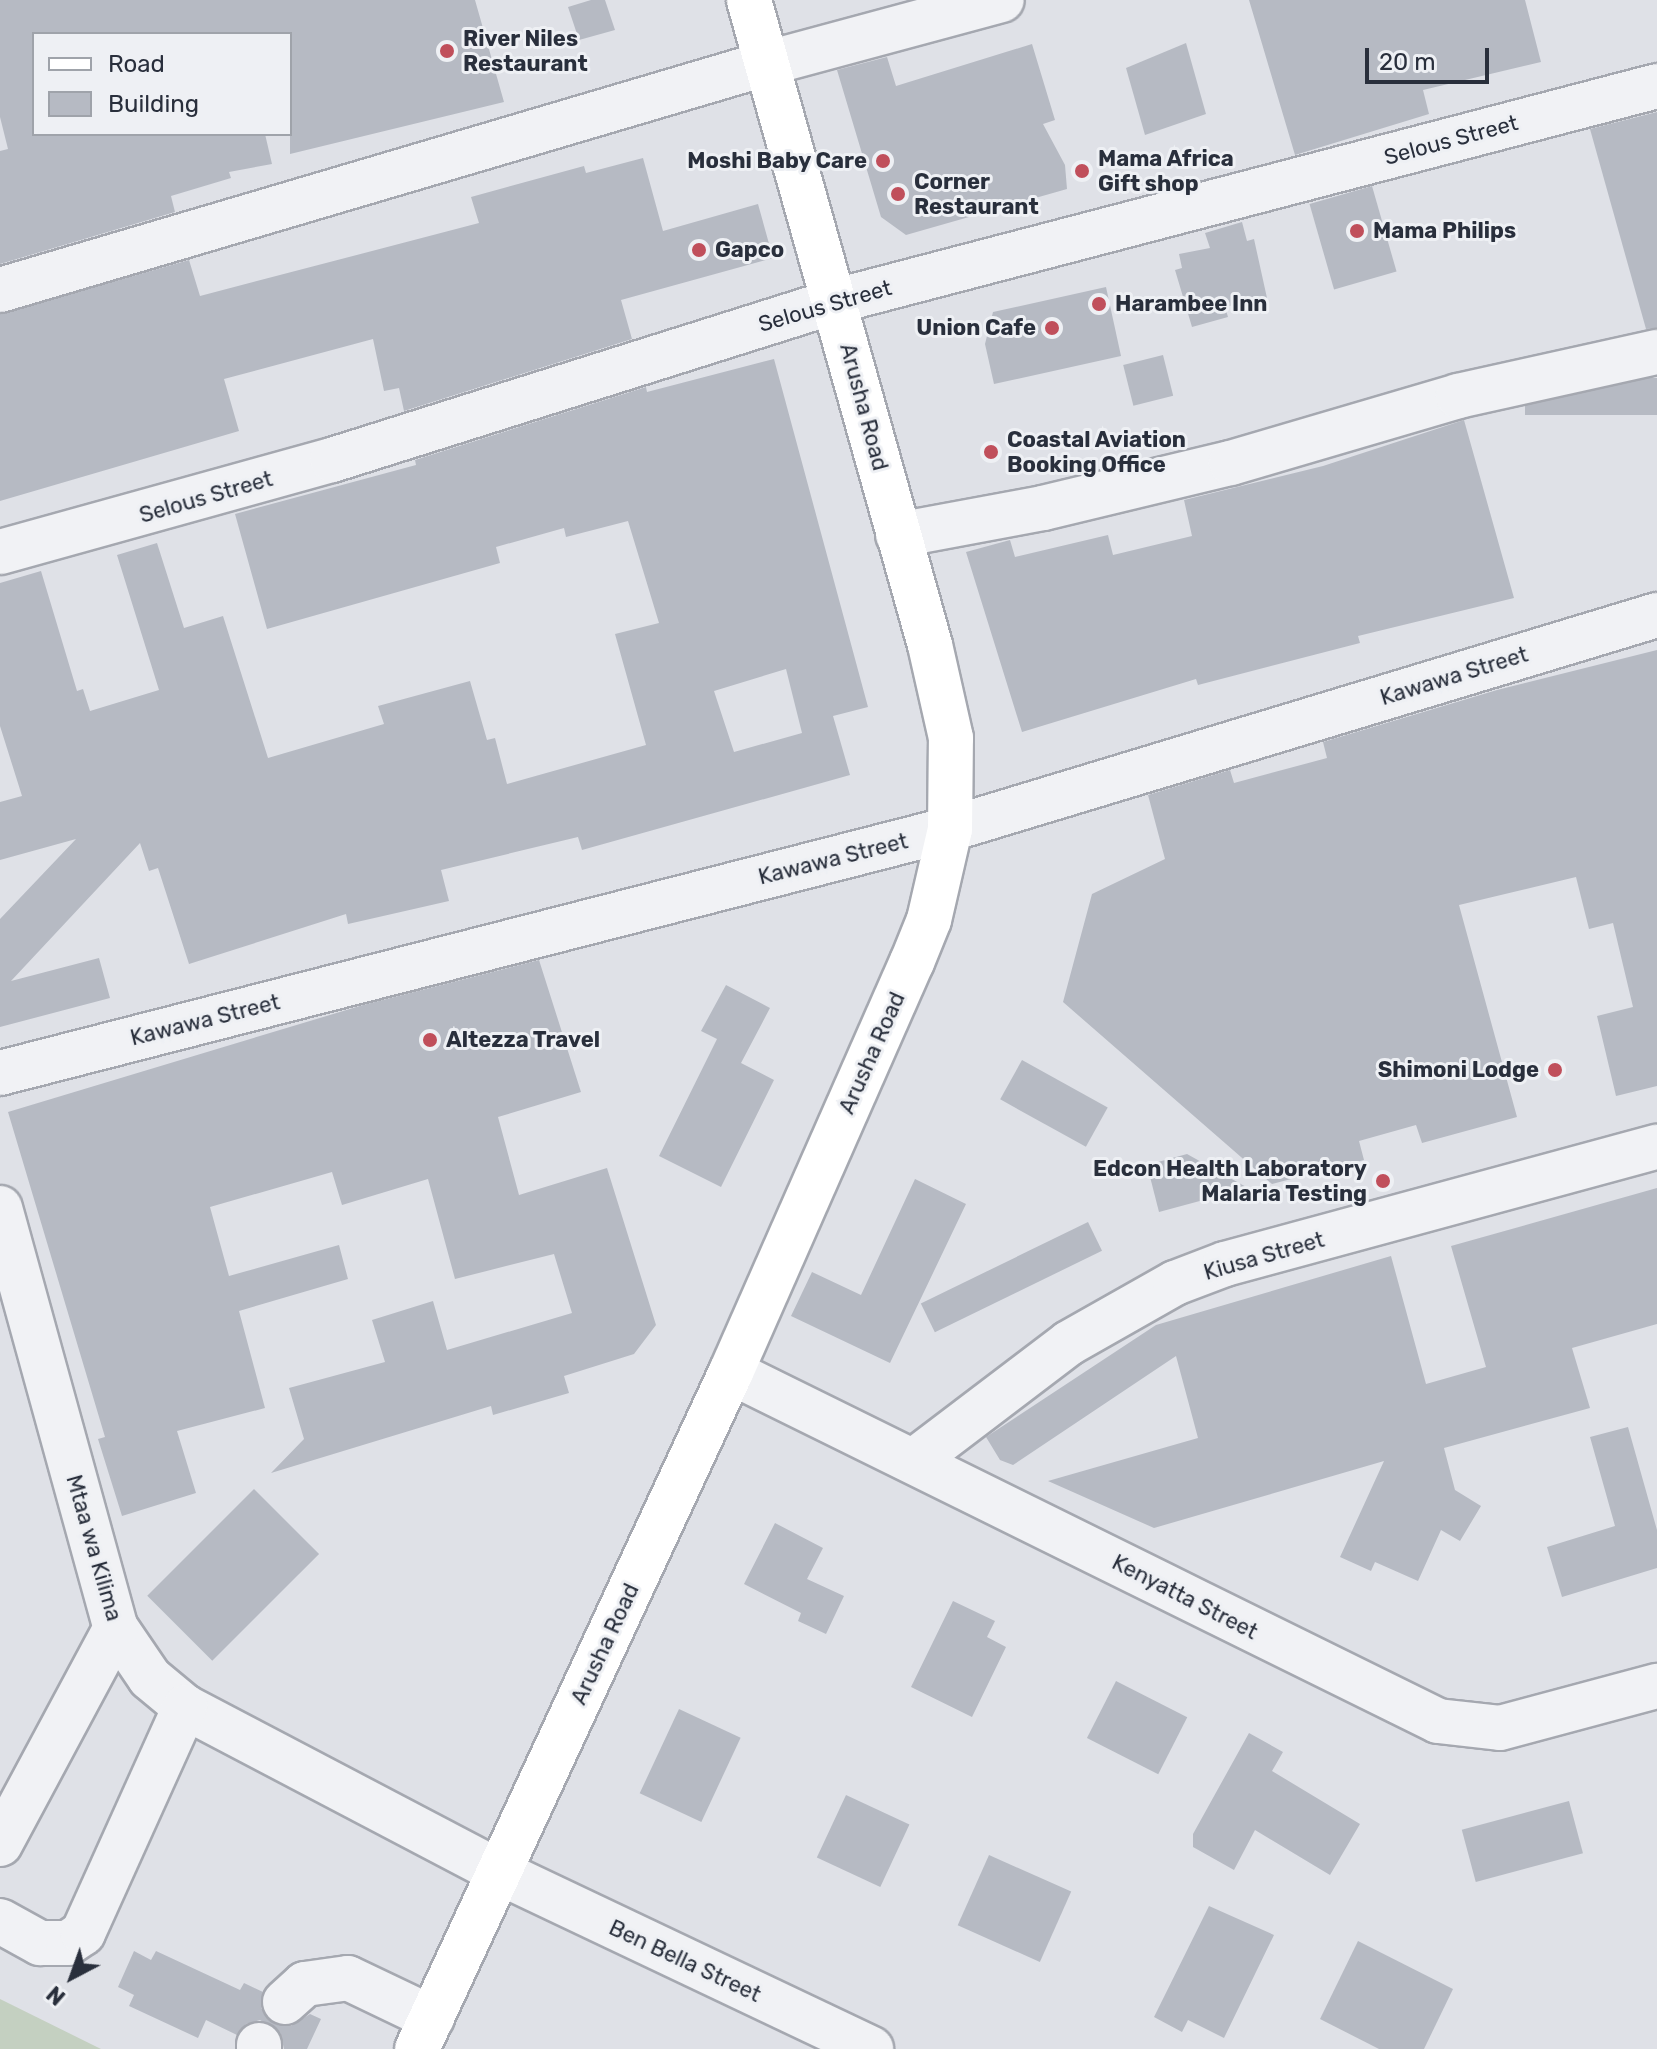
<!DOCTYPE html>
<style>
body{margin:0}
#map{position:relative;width:1657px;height:2049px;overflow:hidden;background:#dfe1e7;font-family:Rubik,sans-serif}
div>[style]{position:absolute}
.green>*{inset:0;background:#c4d0c1}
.building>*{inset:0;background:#b6bac3;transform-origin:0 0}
.roads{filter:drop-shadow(2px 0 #a5a8b0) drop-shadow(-2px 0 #a5a8b0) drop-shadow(0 2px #a5a8b0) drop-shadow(0 -2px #a5a8b0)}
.minor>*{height:44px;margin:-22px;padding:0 22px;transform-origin:22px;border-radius:22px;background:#f1f2f5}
.major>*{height:44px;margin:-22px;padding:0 22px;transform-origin:22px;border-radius:22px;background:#fff}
.dots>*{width:22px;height:22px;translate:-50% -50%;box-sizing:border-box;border:4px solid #eef0f4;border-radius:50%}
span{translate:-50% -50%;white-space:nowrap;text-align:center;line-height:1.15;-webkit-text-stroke:6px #eef0f4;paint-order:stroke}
.poi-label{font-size:22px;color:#292f3c;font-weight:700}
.left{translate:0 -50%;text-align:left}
.right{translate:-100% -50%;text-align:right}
.street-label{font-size:22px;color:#292f3c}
.legend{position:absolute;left:32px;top:32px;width:260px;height:104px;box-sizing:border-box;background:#eef0f4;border:2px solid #9fa3aa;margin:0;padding:10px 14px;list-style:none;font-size:24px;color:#292f3c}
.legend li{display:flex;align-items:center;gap:16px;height:40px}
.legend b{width:40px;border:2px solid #9fa3aa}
.north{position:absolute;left:32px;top:1937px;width:80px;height:80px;-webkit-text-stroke:6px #eef0f4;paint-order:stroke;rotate:221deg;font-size:22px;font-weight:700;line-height:32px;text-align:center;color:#292f3c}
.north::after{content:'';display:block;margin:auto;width:28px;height:36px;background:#292f3c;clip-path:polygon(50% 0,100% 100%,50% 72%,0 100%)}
.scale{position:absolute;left:1365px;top:48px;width:124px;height:36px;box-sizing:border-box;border:4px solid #292f3c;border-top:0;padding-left:10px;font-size:24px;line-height:28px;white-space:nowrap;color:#292f3c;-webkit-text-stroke:6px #eef0f4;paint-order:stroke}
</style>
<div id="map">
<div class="green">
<div style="clip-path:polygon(0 1999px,101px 2049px,0 2049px)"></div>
</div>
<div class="building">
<div style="clip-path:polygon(0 0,475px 0,504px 102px,290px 154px,290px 34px,34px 34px,34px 134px,265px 134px,272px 164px,229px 172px,231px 178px,171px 196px,175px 212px,0 264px,0 151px,8px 149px,0 117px)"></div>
<div style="clip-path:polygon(591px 0,605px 0,615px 30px,579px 40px,568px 7px)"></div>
<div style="clip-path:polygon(1249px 0,1525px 0,1541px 62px,1423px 90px,1429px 114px,1295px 155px)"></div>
<div style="clip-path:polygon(1186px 43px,1206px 114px,1145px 135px,1126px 68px)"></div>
<div style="clip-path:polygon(1032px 44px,1055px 120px,1043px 124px,1065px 165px,1067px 189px,906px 235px,881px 217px,837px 70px,887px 57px,896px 86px)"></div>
<div style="clip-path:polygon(1657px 112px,1657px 328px,1646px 329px,1590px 129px)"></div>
<div style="clip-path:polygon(643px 158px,663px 231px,758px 204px,773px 258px,621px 300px,632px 339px,404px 411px,399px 388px,384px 391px,373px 339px,224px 379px,239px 431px,0 501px,0 314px,189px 260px,200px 296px,479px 223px,471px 197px,584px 166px,586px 173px)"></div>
<div style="left:1372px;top:186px;width:89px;height:65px;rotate:74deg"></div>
<div style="clip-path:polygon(1242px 222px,1247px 241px,1254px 239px,1267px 298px,1225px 307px,1228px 317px,1192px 327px,1175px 270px,1182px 268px,1179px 254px,1210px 248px,1205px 233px)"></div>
<div style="clip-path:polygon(1106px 287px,1121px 356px,994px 384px,985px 344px,993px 312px)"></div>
<div style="left:1163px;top:355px;width:42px;height:41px;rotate:76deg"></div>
<div style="clip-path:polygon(evenodd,774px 359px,868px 707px,833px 716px,850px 775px,582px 850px,578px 837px,441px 870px,449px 901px,348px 924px,346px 914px,189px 964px,158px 868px,149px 871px,140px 843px,11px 981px,99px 958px,110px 998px,0 1027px,0 919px,76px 839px,0 860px,0 802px,22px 796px,0 726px,0 583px,41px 571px,77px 691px,83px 689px,90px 711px,159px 690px,117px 555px,157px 543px,184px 628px,223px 616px,268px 758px,384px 724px,378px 706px,470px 681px,487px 740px,495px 738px,507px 784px,646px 745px,615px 634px,659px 623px,628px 521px,566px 537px,564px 528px,496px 547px,500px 563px,267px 629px,235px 514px,416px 465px,415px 460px,646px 387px,647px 392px,774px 359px,786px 669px,802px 733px,734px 752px,714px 691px,786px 669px)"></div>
<div style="left:1657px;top:378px;width:37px;height:132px;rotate:90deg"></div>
<div style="clip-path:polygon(1464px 420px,1514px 598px,1358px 636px,1360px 643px,1198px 685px,1196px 679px,1022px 732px,966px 552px,1010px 540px,1015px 557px,1108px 535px,1113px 555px,1192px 536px,1184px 500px,1323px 466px)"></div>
<div style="clip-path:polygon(1657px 650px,1657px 1086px,1616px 1096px,1597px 1016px,1633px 1007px,1613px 923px,1589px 929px,1576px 877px,1459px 905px,1517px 1117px,1422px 1143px,1416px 1125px,1359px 1141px,1364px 1160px,1272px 1184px,1063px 1002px,1092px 894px,1165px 859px,1148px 795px,1230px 770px,1234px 783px,1327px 758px,1323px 742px,1497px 690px)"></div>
<div style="clip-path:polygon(539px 960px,581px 1092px,498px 1117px,519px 1195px,607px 1168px,656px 1325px,634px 1354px,564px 1376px,569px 1393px,493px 1415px,491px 1406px,271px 1473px,304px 1439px,289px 1388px,385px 1362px,372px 1320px,433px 1301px,447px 1350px,572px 1313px,554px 1254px,455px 1279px,428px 1179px,342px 1205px,332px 1172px,210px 1207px,229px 1276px,339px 1245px,348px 1279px,239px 1311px,265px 1408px,177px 1431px,196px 1493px,122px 1516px,98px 1439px,105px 1437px,8px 1112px,363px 1005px)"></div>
<div style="clip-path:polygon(726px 985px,770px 1008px,741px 1063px,774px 1080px,721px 1187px,659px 1156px,717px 1039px,701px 1031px)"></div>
<div style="left:1022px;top:1060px;width:98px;height:45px;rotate:29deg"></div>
<div style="clip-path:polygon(1187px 1154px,1248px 1188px,1159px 1212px,1147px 1165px)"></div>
<div style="clip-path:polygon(915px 1179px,966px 1204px,890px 1363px,791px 1316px,812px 1272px,861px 1295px)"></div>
<div style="clip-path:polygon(1657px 1188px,1657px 1324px,1572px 1348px,1590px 1408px,1444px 1448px,1455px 1490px,1481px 1506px,1460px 1541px,1441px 1530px,1418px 1581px,1375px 1562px,1371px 1571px,1340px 1557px,1384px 1461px,1154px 1528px,1048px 1481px,1198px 1438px,1176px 1356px,1013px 1465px,1000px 1460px,986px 1437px,1156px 1325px,1391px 1256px,1426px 1384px,1486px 1367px,1451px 1246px)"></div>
<div style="left:1088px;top:1222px;width:32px;height:186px;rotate:64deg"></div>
<div style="clip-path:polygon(1628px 1427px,1657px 1530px,1657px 1568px,1562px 1597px,1547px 1547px,1615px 1526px,1590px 1437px)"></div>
<div style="left:254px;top:1489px;width:92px;height:151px;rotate:45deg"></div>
<div style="clip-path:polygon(775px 1523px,823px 1548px,807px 1579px,844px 1596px,826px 1634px,798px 1621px,801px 1613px,744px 1584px)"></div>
<div style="clip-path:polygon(953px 1601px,995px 1621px,987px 1637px,1006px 1647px,972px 1717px,911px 1687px)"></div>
<div style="left:1116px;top:1681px;width:80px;height:64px;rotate:27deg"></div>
<div style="left:679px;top:1709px;width:68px;height:93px;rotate:25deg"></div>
<div style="clip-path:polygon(1249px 1733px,1283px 1752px,1272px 1771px,1360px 1824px,1330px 1875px,1255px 1830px,1234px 1870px,1193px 1847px,1193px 1834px)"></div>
<div style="left:846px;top:1795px;width:70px;height:69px;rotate:25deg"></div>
<div style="left:1569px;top:1801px;width:54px;height:111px;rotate:75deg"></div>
<div style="left:989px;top:1855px;width:90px;height:77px;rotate:24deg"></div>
<div style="clip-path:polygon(1209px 1906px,1274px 1935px,1224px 2038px,1188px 2020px,1182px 2032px,1154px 2017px)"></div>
<div style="clip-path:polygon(1358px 1941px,1453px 1989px,1424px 2049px,1379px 2049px,1320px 2019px)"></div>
<div style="clip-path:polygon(134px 1951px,151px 1960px,156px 1951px,240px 1990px,244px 1983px,263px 1992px,261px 2008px,277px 2025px,291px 2026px,310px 2014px,321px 2019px,307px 2049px,284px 2049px,280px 2032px,260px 2020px,246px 2024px,237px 2035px,206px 2020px,198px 2038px,129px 2006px,134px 1995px,118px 1987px)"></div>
</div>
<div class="roads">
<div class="minor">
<div style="left:0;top:290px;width:801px;rotate:-16.47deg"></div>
<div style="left:768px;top:63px;width:242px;rotate:-15.1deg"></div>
<div style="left:898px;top:535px;width:147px;rotate:-10.5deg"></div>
<div style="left:1043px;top:508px;width:193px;rotate:-13.5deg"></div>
<div style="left:1231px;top:463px;width:237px;rotate:-16.4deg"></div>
<div style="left:1458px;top:396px;width:204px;rotate:-12.5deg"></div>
<div style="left:0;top:552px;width:345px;rotate:-15.5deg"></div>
<div style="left:332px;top:460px;width:528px;rotate:-17.51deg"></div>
<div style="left:836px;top:301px;width:849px;rotate:-14.67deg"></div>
<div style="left:0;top:1073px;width:981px;rotate:-14.4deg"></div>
<div style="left:950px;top:829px;width:739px;rotate:-16.84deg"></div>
<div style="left:0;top:1208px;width:436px;rotate:74.6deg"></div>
<div style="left:116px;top:1628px;width:60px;rotate:55.8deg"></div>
<div style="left:150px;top:1678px;width:45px;rotate:39.6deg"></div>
<div style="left:185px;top:1707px;width:355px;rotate:27.7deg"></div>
<div style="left:499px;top:1872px;width:412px;rotate:25.4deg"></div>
<div style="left:731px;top:1372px;width:788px;rotate:26.27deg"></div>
<div style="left:1438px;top:1721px;width:62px;rotate:6.4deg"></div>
<div style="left:1500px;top:1728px;width:163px;rotate:-15deg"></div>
<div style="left:915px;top:1460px;width:193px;rotate:-37.2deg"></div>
<div style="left:1069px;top:1343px;width:122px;rotate:-29.5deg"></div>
<div style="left:1175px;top:1283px;width:53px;rotate:-20.8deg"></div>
<div style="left:1225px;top:1264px;width:448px;rotate:-15.2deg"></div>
<div style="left:0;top:1844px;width:245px;rotate:-61.8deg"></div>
<div style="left:0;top:1921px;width:46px;rotate:28.8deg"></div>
<div style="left:40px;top:1943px;width:28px"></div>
<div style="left:68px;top:1943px;width:18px;rotate:-34deg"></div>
<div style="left:83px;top:1933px;width:248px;rotate:-65.7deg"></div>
<div style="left:285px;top:2002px;width:27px;rotate:-42deg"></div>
<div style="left:305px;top:1984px;width:43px;rotate:-7.9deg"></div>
<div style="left:348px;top:1978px;width:93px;rotate:25.5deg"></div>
<div style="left:259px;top:2049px;width:4px;rotate:-90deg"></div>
</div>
<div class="major">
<div style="left:417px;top:2049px;width:746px;rotate:-65.12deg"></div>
<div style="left:731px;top:1372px;width:448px;rotate:-66.2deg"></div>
<div style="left:912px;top:962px;width:45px;rotate:-68deg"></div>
<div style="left:929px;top:920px;width:93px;rotate:-77deg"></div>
<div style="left:950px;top:829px;width:91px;rotate:-89.4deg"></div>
<div style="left:951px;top:738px;width:95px;rotate:-102.7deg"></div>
<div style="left:930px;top:645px;width:670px;rotate:-105.68deg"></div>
</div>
</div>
<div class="dots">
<div style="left:447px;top:51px;background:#c04f5b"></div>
<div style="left:883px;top:161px;background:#c04f5b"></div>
<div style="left:1082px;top:171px;background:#c04f5b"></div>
<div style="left:898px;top:194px;background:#c04f5b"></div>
<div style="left:1357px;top:231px;background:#c04f5b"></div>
<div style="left:699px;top:250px;background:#c04f5b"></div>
<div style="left:1099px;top:304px;background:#c04f5b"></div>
<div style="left:1052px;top:328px;background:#c04f5b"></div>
<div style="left:991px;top:452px;background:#c04f5b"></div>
<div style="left:430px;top:1040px;background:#c04f5b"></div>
<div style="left:1555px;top:1070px;background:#c04f5b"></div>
<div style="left:1383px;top:1181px;background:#c04f5b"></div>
</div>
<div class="poi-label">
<span class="left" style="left:463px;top:51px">River Niles<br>Restaurant</span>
<span class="left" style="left:1098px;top:171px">Mama Africa<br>Gift shop</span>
<span class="right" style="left:867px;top:161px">Moshi Baby Care</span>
<span class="left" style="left:914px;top:194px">Corner<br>Restaurant</span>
<span class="left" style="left:1373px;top:231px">Mama Philips</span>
<span class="left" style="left:715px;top:250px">Gapco</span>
<span class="left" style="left:1115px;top:304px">Harambee Inn</span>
<span class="right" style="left:1036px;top:328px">Union Cafe</span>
<span class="left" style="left:1007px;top:452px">Coastal Aviation<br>Booking Office</span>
<span class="left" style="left:446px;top:1040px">Altezza Travel</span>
<span class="right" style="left:1539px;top:1070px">Shimoni Lodge</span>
<span class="right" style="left:1367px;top:1181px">Edcon Health Laboratory<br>Malaria Testing</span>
</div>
<div class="street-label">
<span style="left:1451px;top:140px;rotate:-15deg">Selous Street</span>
<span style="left:825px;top:306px;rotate:-16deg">Selous Street</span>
<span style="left:864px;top:407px;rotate:75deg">Arusha Road</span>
<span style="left:206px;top:497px;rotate:-16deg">Selous Street</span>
<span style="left:1454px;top:676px;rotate:-17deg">Kawawa Street</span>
<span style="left:833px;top:859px;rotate:-14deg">Kawawa Street</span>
<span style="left:205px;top:1020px;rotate:-14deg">Kawawa Street</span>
<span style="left:872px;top:1053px;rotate:-66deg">Arusha Road</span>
<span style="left:1264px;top:1256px;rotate:-16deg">Kiusa Street</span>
<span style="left:94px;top:1548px;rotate:74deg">Mtaa wa Kilima</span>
<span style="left:1185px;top:1597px;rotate:27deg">Kenyatta Street</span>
<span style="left:605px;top:1644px;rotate:-65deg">Arusha Road</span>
<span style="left:685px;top:1961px;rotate:25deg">Ben Bella Street</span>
</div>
<ul class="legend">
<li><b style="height:10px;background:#fff"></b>Road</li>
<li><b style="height:22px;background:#b6bac3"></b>Building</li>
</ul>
<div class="north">N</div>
<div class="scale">20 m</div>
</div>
